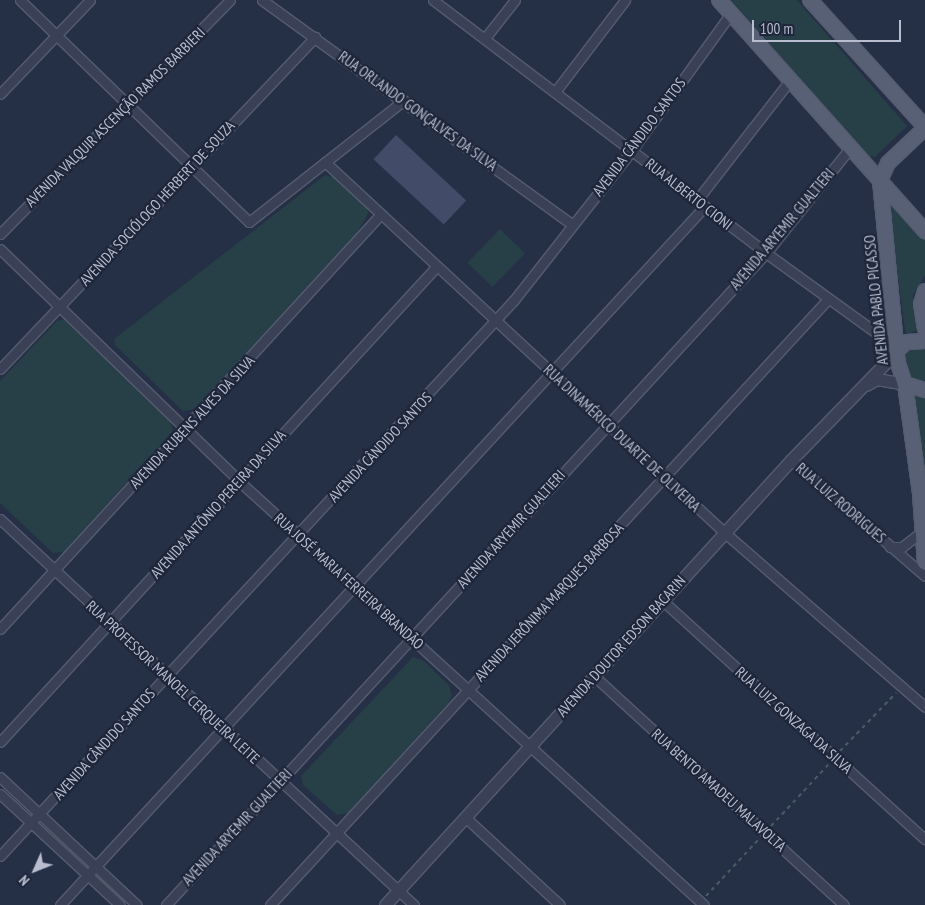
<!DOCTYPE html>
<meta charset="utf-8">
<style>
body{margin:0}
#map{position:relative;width:925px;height:905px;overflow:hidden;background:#252f46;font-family:"PT Sans Narrow",sans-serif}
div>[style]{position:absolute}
.green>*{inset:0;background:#273f47;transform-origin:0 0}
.building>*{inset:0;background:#424b67;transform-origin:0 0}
.path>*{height:2px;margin-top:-1px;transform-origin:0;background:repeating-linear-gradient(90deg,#465c63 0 4px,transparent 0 8px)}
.roads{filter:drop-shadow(1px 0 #555c70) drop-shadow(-1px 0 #555c70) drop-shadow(0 1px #555c70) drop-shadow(0 -1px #555c70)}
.minor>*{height:9px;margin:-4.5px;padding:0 4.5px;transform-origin:4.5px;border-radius:4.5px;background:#3a4156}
.tertiary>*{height:11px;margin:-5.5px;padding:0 5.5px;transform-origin:5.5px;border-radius:5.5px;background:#3a4156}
.primary>*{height:14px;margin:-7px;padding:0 7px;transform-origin:7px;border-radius:7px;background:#586076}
span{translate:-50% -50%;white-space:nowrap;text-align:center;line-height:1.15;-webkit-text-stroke:4.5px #1e263b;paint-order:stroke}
.street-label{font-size:15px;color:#b8bdcf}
.north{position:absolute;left:10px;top:845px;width:50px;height:50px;-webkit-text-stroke:4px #1e263b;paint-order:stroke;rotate:226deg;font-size:14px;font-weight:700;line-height:20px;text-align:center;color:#b8bdcf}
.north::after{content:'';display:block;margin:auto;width:18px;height:22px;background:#b8bdcf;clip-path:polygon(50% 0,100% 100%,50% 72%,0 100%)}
.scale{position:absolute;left:752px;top:20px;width:149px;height:22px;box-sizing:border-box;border:2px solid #b8bdcf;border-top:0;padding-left:6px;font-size:15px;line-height:18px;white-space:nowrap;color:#b8bdcf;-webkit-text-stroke:4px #1e263b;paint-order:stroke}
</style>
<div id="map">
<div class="green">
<div style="clip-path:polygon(731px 0,797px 0,907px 126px,875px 157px,868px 156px)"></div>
<div style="clip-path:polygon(325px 175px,336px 178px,367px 206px,368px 214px,359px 230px,196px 409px,183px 411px,115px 345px,114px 339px)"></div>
<div style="clip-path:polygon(893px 202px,925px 239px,925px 276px,913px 295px,918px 330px,908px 334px,905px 331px,890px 213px,889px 203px)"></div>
<div style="left:500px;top:229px;width:35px;height:47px;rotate:44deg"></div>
<div style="clip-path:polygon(65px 319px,170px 420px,173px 431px,64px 552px,53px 553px,0 503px,0 381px,57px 321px)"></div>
<div style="clip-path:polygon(913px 344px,925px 347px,925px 380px,919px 383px,906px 375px,903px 359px)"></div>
<div style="clip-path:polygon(913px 396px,925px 396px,925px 481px,922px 461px)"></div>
<div style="clip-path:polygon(413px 657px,424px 661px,449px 685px,452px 696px,449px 702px,349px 813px,337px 815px,303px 785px,301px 776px)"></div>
</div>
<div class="building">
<div style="left:396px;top:135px;width:96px;height:33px;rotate:43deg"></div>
</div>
<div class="path">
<div style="left:840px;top:751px;width:81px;rotate:-46deg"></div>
<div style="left:771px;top:826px;width:85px;rotate:-46.9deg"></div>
<div style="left:706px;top:896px;width:78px;rotate:-47.1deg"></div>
</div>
<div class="roads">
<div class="minor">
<div style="left:20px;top:0;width:319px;rotate:44.1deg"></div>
<div style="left:249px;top:222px;width:197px;rotate:-38.2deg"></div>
<div style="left:262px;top:0;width:382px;rotate:35.9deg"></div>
<div style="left:433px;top:0;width:418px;rotate:37.2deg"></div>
<div style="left:766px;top:253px;width:162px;rotate:35.9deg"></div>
<div style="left:485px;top:38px;width:48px;rotate:-51.7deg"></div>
<div style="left:555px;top:92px;width:116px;rotate:-52.7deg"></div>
<div style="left:0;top:94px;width:130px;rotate:-46.2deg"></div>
<div style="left:325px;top:162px;width:546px;rotate:42.85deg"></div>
<div style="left:725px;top:533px;width:265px;rotate:41deg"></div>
<div style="left:697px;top:200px;width:152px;rotate:-52.2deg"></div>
<div style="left:0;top:234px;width:328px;rotate:-45.5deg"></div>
<div style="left:0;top:249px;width:333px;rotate:44.1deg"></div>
<div style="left:239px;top:481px;width:629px;rotate:42.36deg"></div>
<div style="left:0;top:369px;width:458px;rotate:-46.5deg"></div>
<div style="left:791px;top:460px;width:177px;rotate:40.9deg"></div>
<div style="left:0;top:519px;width:566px;rotate:43deg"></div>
<div style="left:890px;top:547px;width:12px"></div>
<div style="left:902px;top:547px;width:28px;rotate:-38deg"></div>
<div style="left:663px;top:601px;width:354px;rotate:42.3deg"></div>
<div style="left:0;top:629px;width:563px;rotate:-47.45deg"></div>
<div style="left:594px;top:676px;width:339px;rotate:42.5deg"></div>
<div style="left:0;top:742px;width:646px;rotate:-47.45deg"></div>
<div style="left:0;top:777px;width:187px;rotate:43.1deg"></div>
<div style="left:0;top:794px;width:163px;rotate:42.8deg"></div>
<div style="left:465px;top:817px;width:129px;rotate:42.8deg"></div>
<div style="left:0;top:856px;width:757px;rotate:-47.25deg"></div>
<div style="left:514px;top:300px;width:191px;rotate:-51.8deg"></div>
<div style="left:632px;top:150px;width:169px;rotate:-54.1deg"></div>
<div style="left:60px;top:905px;width:951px;rotate:-47.3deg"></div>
<div style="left:166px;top:905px;width:886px;rotate:-47.38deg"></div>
<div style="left:766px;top:253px;width:134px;rotate:-51.3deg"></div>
<div style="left:270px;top:905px;width:824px;rotate:-47.36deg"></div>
</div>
<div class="tertiary">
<div style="left:866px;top:385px;width:13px;rotate:-29deg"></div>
<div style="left:877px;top:379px;width:28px;rotate:10deg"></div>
<div style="left:385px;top:905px;width:602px;rotate:-47.62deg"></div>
<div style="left:791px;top:460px;width:155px;rotate:-45.8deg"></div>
</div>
<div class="primary">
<div style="left:719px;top:0;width:310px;rotate:48.3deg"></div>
<div style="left:810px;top:0;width:171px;rotate:47.8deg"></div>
<div style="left:925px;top:128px;width:51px;rotate:136.6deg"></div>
<div style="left:888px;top:163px;width:20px;rotate:114deg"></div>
<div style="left:880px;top:181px;width:183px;rotate:84.4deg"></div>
<div style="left:898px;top:363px;width:22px;rotate:72deg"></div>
<div style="left:905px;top:384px;width:111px;rotate:82.2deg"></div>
<div style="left:920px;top:494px;width:69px;rotate:85.9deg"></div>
<div style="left:925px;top:291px;width:14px;rotate:107deg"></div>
<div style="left:921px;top:304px;width:25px;rotate:81deg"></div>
<div style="left:899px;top:349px;width:10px;rotate:-45deg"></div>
<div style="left:906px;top:342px;width:19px;rotate:-3deg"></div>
<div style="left:905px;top:384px;width:21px;rotate:17deg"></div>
</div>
</div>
<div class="street-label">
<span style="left:418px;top:111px;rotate:36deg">RUA ORLANDO GONÇALVES DA SILVA</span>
<span style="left:115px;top:117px;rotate:-45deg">AVENIDA VALQUIR ASCENÇÃO RAMOS BARBIERI</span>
<span style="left:639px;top:137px;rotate:-53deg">AVENIDA CÂNDIDO SANTOS</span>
<span style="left:689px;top:194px;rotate:38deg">RUA ALBERTO CIONI</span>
<span style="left:157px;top:203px;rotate:-47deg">AVENIDA SOCIÓLOGO HERBERT DE SOUZA</span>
<span style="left:782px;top:229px;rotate:-50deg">AVENIDA ARYEMIR GUALTIERI</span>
<span style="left:876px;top:300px;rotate:-96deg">AVENIDA PABLO PICASSO</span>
<span style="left:192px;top:422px;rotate:-47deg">AVENIDA RUBENS ALVES DA SILVA</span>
<span style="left:622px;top:438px;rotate:43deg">RUA DINAMÉRICO DUARTE DE OLIVEIRA</span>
<span style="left:380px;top:447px;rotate:-47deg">AVENIDA CÂNDIDO SANTOS</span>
<span style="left:841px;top:503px;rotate:41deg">RUA LUIZ RODRIGUES</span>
<span style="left:218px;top:504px;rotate:-48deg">AVENIDA ANTÔNIO PEREIRA DA SILVA</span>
<span style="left:511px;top:529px;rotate:-48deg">AVENIDA ARYEMIR GUALTIERI</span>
<span style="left:349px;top:581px;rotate:42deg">RUA JOSÉ MARIA FERREIRA BRANDÃO</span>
<span style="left:549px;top:602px;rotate:-47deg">AVENIDA JERÔNIMA MARQUES BARBOSA</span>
<span style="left:621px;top:646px;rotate:-48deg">AVENIDA DOUTOR EDSON BACARIN</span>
<span style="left:173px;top:682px;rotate:43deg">RUA PROFESSOR MANOEL CERQUEIRA LEITE</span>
<span style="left:794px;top:720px;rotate:42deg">RUA LUIZ GONZAGA DA SILVA</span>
<span style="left:104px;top:744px;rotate:-48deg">AVENIDA CÂNDIDO SANTOS</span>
<span style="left:719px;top:790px;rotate:42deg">RUA BENTO AMADEU MALAVOLTA</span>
<span style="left:237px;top:827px;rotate:-47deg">AVENIDA ARYEMIR GUALTIERI</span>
</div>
<div class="north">N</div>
<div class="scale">100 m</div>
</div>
